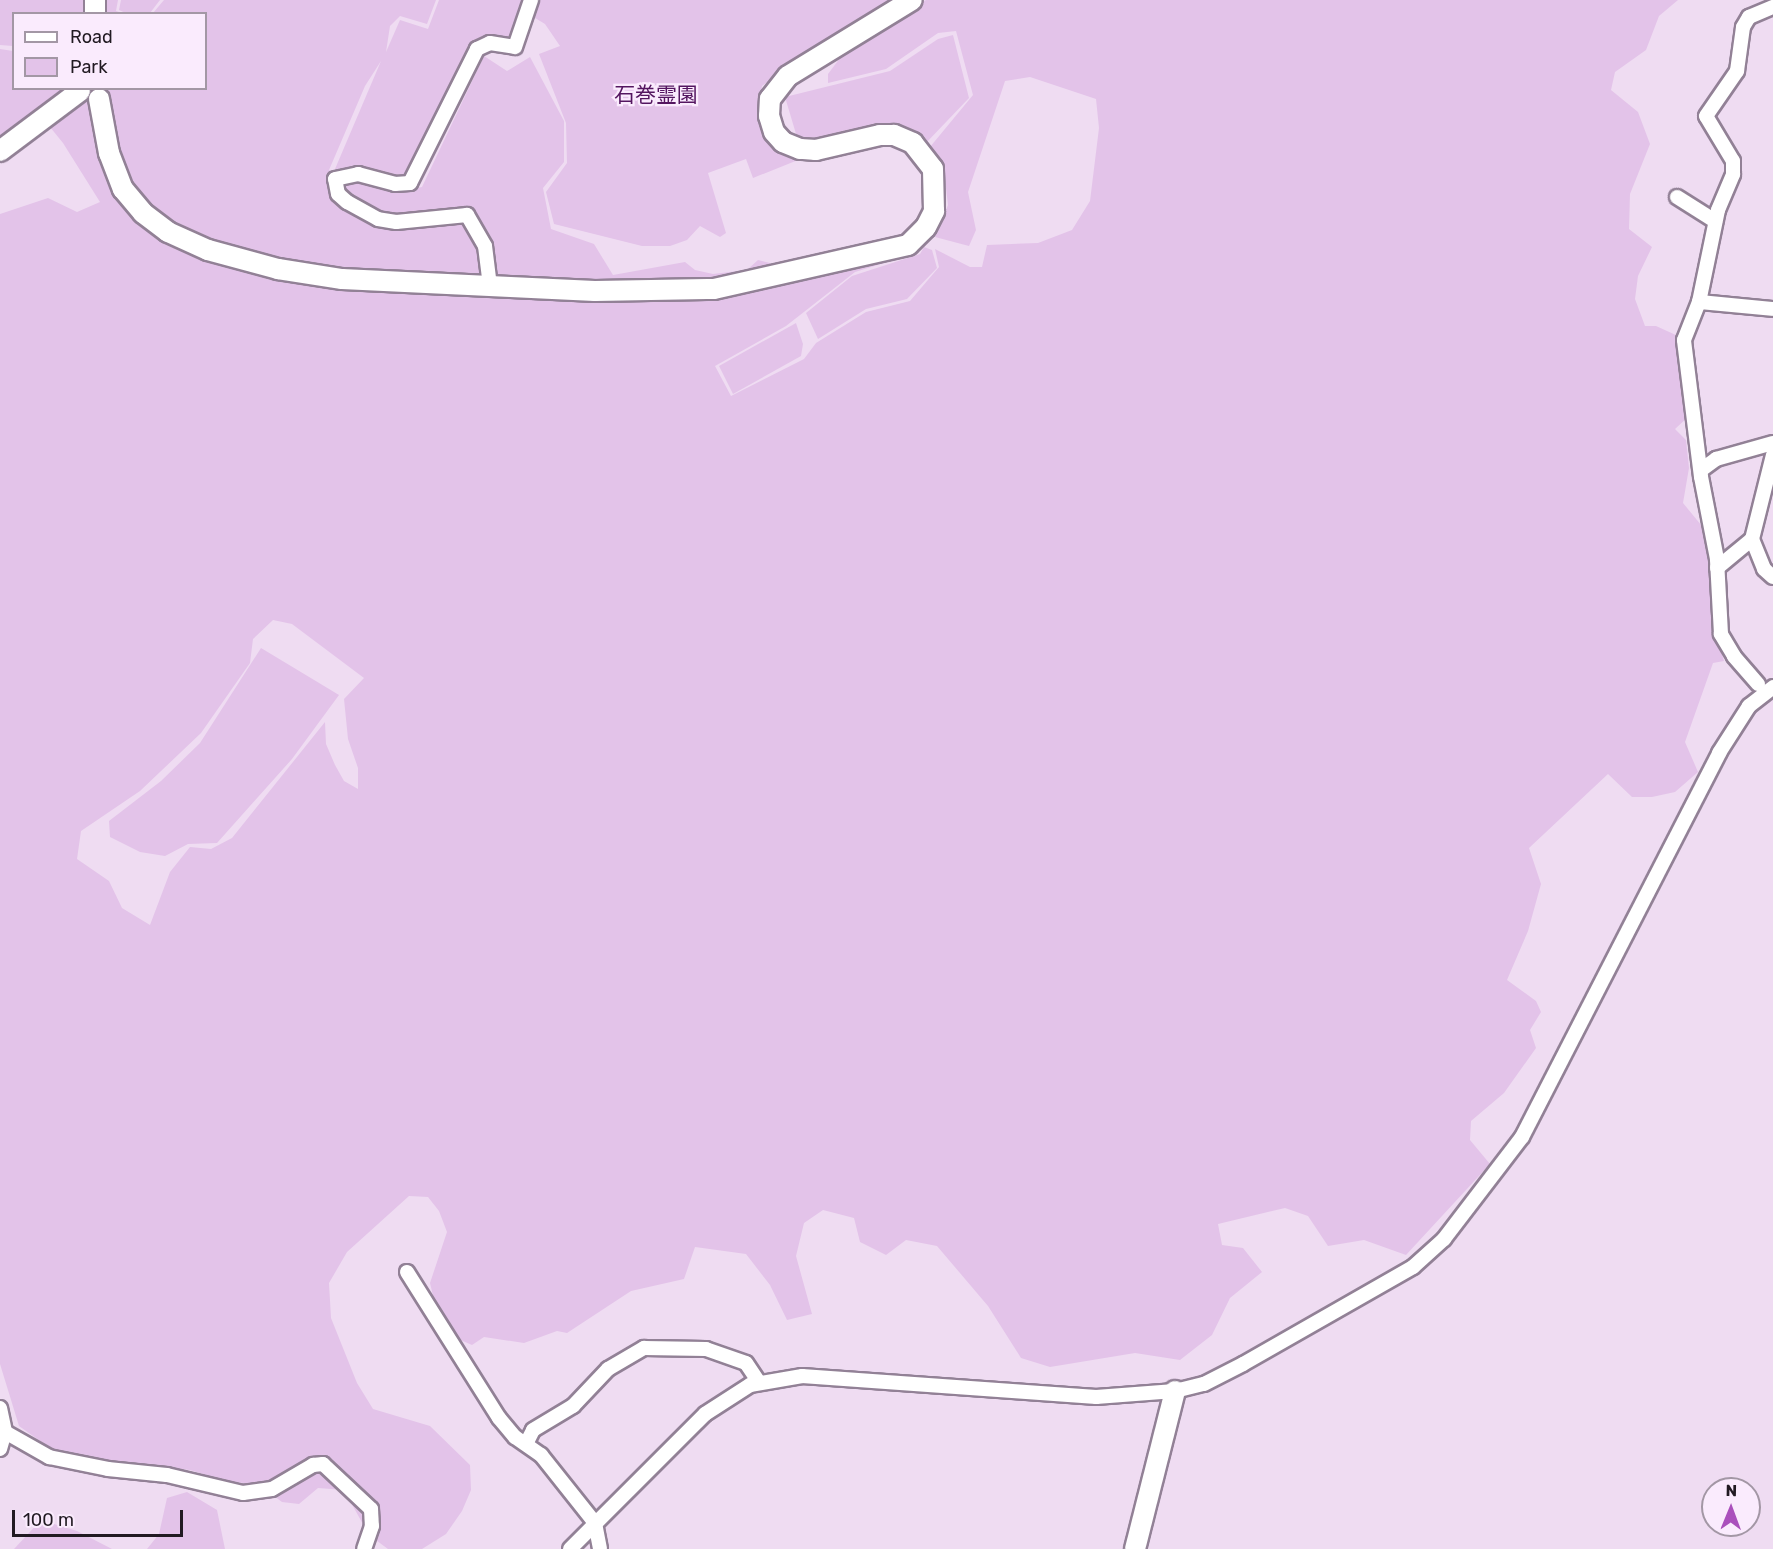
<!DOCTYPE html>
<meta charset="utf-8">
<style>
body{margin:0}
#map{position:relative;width:1773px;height:1549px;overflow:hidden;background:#efdcf2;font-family:Rubik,"Noto Sans JP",sans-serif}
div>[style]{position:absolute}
.green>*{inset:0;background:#e3c3e9}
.roads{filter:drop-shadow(2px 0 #928196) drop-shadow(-2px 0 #928196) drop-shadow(0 2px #928196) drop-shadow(0 -2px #928196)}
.street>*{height:14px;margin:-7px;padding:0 7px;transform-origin:7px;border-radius:7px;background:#fff}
.secondary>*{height:20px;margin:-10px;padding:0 10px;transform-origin:10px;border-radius:10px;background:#fff}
span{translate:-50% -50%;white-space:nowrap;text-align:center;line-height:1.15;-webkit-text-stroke:4.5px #faebfd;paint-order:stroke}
.park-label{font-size:21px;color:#541660}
.legend{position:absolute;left:12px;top:12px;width:195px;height:78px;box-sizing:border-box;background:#faebfd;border:2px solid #a397a5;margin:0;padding:8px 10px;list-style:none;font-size:18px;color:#211a22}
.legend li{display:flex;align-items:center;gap:12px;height:30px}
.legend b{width:30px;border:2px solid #a397a5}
.north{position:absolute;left:1701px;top:1477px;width:60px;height:60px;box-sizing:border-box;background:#faebfd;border:2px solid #a397a5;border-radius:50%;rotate:1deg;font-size:16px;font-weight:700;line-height:24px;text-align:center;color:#211a22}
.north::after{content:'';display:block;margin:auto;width:21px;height:27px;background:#aa50bc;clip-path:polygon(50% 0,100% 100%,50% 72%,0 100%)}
.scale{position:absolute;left:12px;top:1510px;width:171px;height:27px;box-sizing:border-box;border:3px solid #211a22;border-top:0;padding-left:8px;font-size:18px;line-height:21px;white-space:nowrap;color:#211a22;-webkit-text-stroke:4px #faebfd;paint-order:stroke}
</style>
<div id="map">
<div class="green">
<div style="clip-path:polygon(0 0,118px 0,116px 11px,122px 13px,14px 14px,13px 46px,0 45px)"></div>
<div style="clip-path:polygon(121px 0,160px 0,150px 13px,128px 14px,119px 10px)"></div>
<div style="clip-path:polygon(evenodd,164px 0,436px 0,427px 24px,400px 16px,390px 26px,386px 52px,400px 20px,428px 29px,439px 0,895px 0,805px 54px,762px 86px,757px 115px,767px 142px,774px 150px,798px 160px,753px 178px,746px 159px,708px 173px,726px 233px,720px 237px,700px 226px,687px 240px,670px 246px,642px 246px,554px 224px,546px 192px,567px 163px,566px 123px,539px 54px,560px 46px,545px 24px,530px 15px,517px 52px,491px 47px,481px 49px,406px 190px,422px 187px,484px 56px,507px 71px,530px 57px,564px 121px,564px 162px,543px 188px,551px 229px,594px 244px,613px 275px,685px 262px,695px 270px,713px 274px,747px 270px,758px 260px,770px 263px,770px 285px,919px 247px,919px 252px,855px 272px,786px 326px,715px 366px,731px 396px,804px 359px,816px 343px,866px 312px,910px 301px,939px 267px,935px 249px,970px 267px,982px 267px,987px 245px,1038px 243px,1072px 230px,1090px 201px,1099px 128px,1096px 99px,1030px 77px,1005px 81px,968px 192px,976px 230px,969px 246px,935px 237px,948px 205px,944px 171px,930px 147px,973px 95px,956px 31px,938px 33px,886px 69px,828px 83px,828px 74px,846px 50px,926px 0,1678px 0,1659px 16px,1646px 50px,1615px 72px,1611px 90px,1638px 112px,1650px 144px,1630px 194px,1629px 229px,1652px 247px,1638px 276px,1635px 299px,1645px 326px,1656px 326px,1678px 336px,1689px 416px,1675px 429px,1686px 440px,1689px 468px,1683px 503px,1706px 531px,1714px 629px,1724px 661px,1713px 663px,1685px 742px,1698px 772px,1675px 792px,1652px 797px,1632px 797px,1608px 774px,1529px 848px,1541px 884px,1528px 931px,1507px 980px,1536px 1001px,1541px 1012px,1530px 1030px,1536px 1048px,1504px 1093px,1471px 1121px,1470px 1140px,1490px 1164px,1406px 1255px,1364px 1240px,1328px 1246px,1308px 1216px,1285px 1208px,1218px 1224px,1222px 1245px,1243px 1248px,1262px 1272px,1230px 1298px,1212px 1335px,1180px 1360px,1135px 1353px,1050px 1367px,1021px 1358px,988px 1306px,937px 1246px,906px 1240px,886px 1255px,860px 1242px,854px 1218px,823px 1210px,804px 1223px,796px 1256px,812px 1314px,787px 1320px,770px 1285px,746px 1254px,695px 1247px,684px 1279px,631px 1291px,567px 1333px,557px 1331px,524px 1343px,484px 1337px,472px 1345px,456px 1338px,435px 1304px,430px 1283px,447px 1232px,439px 1211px,428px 1197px,409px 1196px,347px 1252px,329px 1283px,331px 1318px,357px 1383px,373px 1409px,430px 1426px,470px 1465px,471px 1490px,462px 1511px,446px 1534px,422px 1549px,388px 1549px,369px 1535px,344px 1490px,318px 1488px,299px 1504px,282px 1502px,258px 1484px,229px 1482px,190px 1470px,60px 1455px,19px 1426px,0 1364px,0 214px,48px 198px,77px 212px,100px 202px,63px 143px,37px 111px,0 140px,0 49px,13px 51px,14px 88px,206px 88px,206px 14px,153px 13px,164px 0,381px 61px,335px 169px,361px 181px,351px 182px,329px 170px,365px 86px,381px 61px,164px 0,273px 620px,292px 624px,364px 678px,344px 699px,348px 739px,358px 768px,358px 789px,344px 781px,335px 765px,326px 744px,325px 722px,232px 838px,211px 849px,190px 847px,170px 872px,150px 925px,122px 908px,109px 881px,77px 859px,81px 831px,140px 791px,201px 733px,250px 663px,253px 639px,273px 620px)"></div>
<div style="clip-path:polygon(953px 35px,969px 98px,925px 144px,799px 144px,785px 97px,890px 71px,938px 39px)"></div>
<div style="clip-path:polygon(924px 247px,932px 250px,937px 268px,907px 299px,866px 309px,818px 339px,806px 313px,852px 276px,920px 254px)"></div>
<div style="clip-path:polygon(796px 323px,803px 344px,801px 356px,733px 394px,719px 366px)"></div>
<div style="clip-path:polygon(261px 648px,339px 695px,292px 759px,217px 843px,188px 844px,165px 856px,140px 852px,110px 837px,109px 821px,161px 781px,200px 743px)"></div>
<div style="clip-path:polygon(187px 1492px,217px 1510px,225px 1549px,147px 1549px,159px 1534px,167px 1498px)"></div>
<div style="clip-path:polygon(41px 1520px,77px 1531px,112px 1549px,14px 1549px)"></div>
</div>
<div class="roads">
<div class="street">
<div style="left:1677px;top:197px;width:45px;rotate:32.3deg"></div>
<div style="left:490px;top:286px;width:40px;rotate:-97.1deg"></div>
<div style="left:485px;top:246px;width:36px;rotate:-120deg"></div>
<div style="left:467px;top:215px;width:71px;rotate:174.4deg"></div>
<div style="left:396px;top:222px;width:18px;rotate:-171deg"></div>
<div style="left:378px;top:219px;width:35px;rotate:-151deg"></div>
<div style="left:347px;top:202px;width:12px;rotate:-138deg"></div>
<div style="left:338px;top:194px;width:15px;rotate:-101deg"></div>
<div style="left:335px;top:179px;width:24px;rotate:-12deg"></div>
<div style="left:358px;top:174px;width:38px;rotate:15deg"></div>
<div style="left:395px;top:184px;width:15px;rotate:-4deg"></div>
<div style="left:410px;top:183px;width:150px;rotate:-63.4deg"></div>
<div style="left:477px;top:49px;width:14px;rotate:-25deg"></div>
<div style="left:490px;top:43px;width:25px;rotate:9deg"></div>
<div style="left:515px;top:47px;width:50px;rotate:-71.2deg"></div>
<div style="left:1699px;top:302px;width:74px;rotate:5.4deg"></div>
<div style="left:1773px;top:455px;width:87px;rotate:104deg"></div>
<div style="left:1752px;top:539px;width:32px;rotate:68deg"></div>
<div style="left:1764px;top:569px;width:12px;rotate:42deg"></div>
<div style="left:1701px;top:470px;width:19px;rotate:-36deg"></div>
<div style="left:1716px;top:459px;width:59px;rotate:-15.7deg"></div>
<div style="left:1717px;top:568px;width:45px;rotate:-39.6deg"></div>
<div style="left:1758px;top:684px;width:37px;rotate:-131deg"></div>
<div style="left:1734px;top:656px;width:26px;rotate:-121deg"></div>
<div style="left:1721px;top:634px;width:75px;rotate:-93.1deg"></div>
<div style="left:1717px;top:559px;width:84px;rotate:-101deg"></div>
<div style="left:1701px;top:477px;width:138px;rotate:-97.1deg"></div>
<div style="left:1684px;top:340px;width:41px;rotate:-68.5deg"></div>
<div style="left:1699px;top:302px;width:94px;rotate:-78.3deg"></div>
<div style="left:1718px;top:210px;width:39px;rotate:-67deg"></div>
<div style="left:1733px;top:174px;width:13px;rotate:-90deg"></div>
<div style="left:1733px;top:161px;width:52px;rotate:-121deg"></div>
<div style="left:1706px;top:116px;width:55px;rotate:-55.4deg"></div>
<div style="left:1737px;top:71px;width:44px;rotate:-82.2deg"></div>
<div style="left:1743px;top:27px;width:12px;rotate:-59deg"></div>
<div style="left:1749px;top:17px;width:26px;rotate:-23deg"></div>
<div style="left:407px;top:1272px;width:173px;rotate:57.8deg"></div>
<div style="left:499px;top:1418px;width:25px;rotate:50deg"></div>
<div style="left:515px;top:1437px;width:32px;rotate:35deg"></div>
<div style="left:541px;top:1455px;width:87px;rotate:51.5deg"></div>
<div style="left:595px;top:1523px;width:26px;rotate:79deg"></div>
<div style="left:0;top:1408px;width:25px;rotate:78deg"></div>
<div style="left:5px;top:1432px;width:51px;rotate:29.6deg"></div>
<div style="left:49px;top:1457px;width:60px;rotate:11.5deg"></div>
<div style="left:108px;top:1469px;width:59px;rotate:5.8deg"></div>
<div style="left:167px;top:1475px;width:78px;rotate:13.3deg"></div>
<div style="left:243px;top:1493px;width:29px;rotate:-8deg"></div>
<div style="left:272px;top:1489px;width:48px;rotate:-30.3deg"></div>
<div style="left:313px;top:1465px;width:10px;rotate:-6deg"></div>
<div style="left:323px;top:1464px;width:66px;rotate:43.2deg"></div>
<div style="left:371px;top:1509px;width:17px;rotate:87deg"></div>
<div style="left:372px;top:1526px;width:24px;rotate:109deg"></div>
<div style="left:527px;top:1442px;width:13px;rotate:-63deg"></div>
<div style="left:533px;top:1430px;width:47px;rotate:-31deg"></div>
<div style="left:573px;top:1406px;width:51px;rotate:-46.6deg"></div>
<div style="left:608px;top:1369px;width:42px;rotate:-30.3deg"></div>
<div style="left:644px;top:1348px;width:62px;rotate:0.9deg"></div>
<div style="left:706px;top:1349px;width:42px;rotate:19.3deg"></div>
<div style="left:746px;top:1363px;width:23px;rotate:56deg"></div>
<div style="left:0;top:1449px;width:18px;rotate:-74deg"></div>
<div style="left:570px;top:1549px;width:191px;rotate:-45deg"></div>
<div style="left:705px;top:1414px;width:54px;rotate:-32.8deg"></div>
<div style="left:750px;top:1385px;width:53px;rotate:-9.8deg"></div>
<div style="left:802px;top:1376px;width:295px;rotate:4.1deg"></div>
<div style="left:1096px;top:1397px;width:79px;rotate:-4.3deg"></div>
<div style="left:1175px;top:1391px;width:30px;rotate:-14deg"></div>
<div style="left:1204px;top:1384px;width:44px;rotate:-27.1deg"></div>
<div style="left:1243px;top:1364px;width:196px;rotate:-29.7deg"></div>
<div style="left:1413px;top:1267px;width:42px;rotate:-42.1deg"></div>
<div style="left:1444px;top:1239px;width:128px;rotate:-52.6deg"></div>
<div style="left:1522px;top:1137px;width:432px;rotate:-62.8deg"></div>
<div style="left:1719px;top:753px;width:56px;rotate:-57.4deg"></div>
<div style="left:1749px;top:706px;width:31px;rotate:-38deg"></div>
</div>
<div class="secondary">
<div style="left:95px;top:0;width:14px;rotate:90deg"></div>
<div style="left:99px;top:99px;width:55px;rotate:79.5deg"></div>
<div style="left:109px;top:153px;width:39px;rotate:69deg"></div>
<div style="left:123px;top:189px;width:31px;rotate:50deg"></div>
<div style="left:143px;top:213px;width:31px;rotate:37deg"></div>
<div style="left:168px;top:232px;width:44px;rotate:24.2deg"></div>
<div style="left:208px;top:250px;width:73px;rotate:15.2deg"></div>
<div style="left:278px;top:269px;width:65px;rotate:8.9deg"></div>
<div style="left:342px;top:279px;width:253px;rotate:2.7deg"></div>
<div style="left:595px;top:291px;width:119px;rotate:-1deg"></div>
<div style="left:714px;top:289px;width:199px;rotate:-12.8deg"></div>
<div style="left:908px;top:245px;width:25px;rotate:-45deg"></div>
<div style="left:926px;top:227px;width:18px;rotate:-63deg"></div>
<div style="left:934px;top:211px;width:42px;rotate:-91.4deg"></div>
<div style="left:933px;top:169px;width:33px;rotate:-128deg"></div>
<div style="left:913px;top:143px;width:21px;rotate:-157deg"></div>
<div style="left:894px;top:135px;width:14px;rotate:180deg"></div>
<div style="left:880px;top:135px;width:66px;rotate:166.8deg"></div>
<div style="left:816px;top:150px;width:16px;rotate:-176deg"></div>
<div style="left:800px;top:149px;width:18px;rotate:-158deg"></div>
<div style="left:783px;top:142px;width:13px;rotate:-132deg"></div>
<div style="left:774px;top:132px;width:17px;rotate:-107deg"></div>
<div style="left:769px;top:116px;width:17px;rotate:-87deg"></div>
<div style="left:770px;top:99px;width:29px;rotate:-52deg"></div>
<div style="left:788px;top:76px;width:145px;rotate:-31.5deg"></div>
<div style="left:0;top:151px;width:100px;rotate:-36.9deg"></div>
<div style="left:1135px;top:1549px;width:163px;rotate:-75.8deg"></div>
</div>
</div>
<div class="park-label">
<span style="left:656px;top:95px">石巻霊園</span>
</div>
<ul class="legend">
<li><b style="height:8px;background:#fff"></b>Road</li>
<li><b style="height:16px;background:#e3c3e9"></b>Park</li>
</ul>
<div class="north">N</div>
<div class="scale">100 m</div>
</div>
